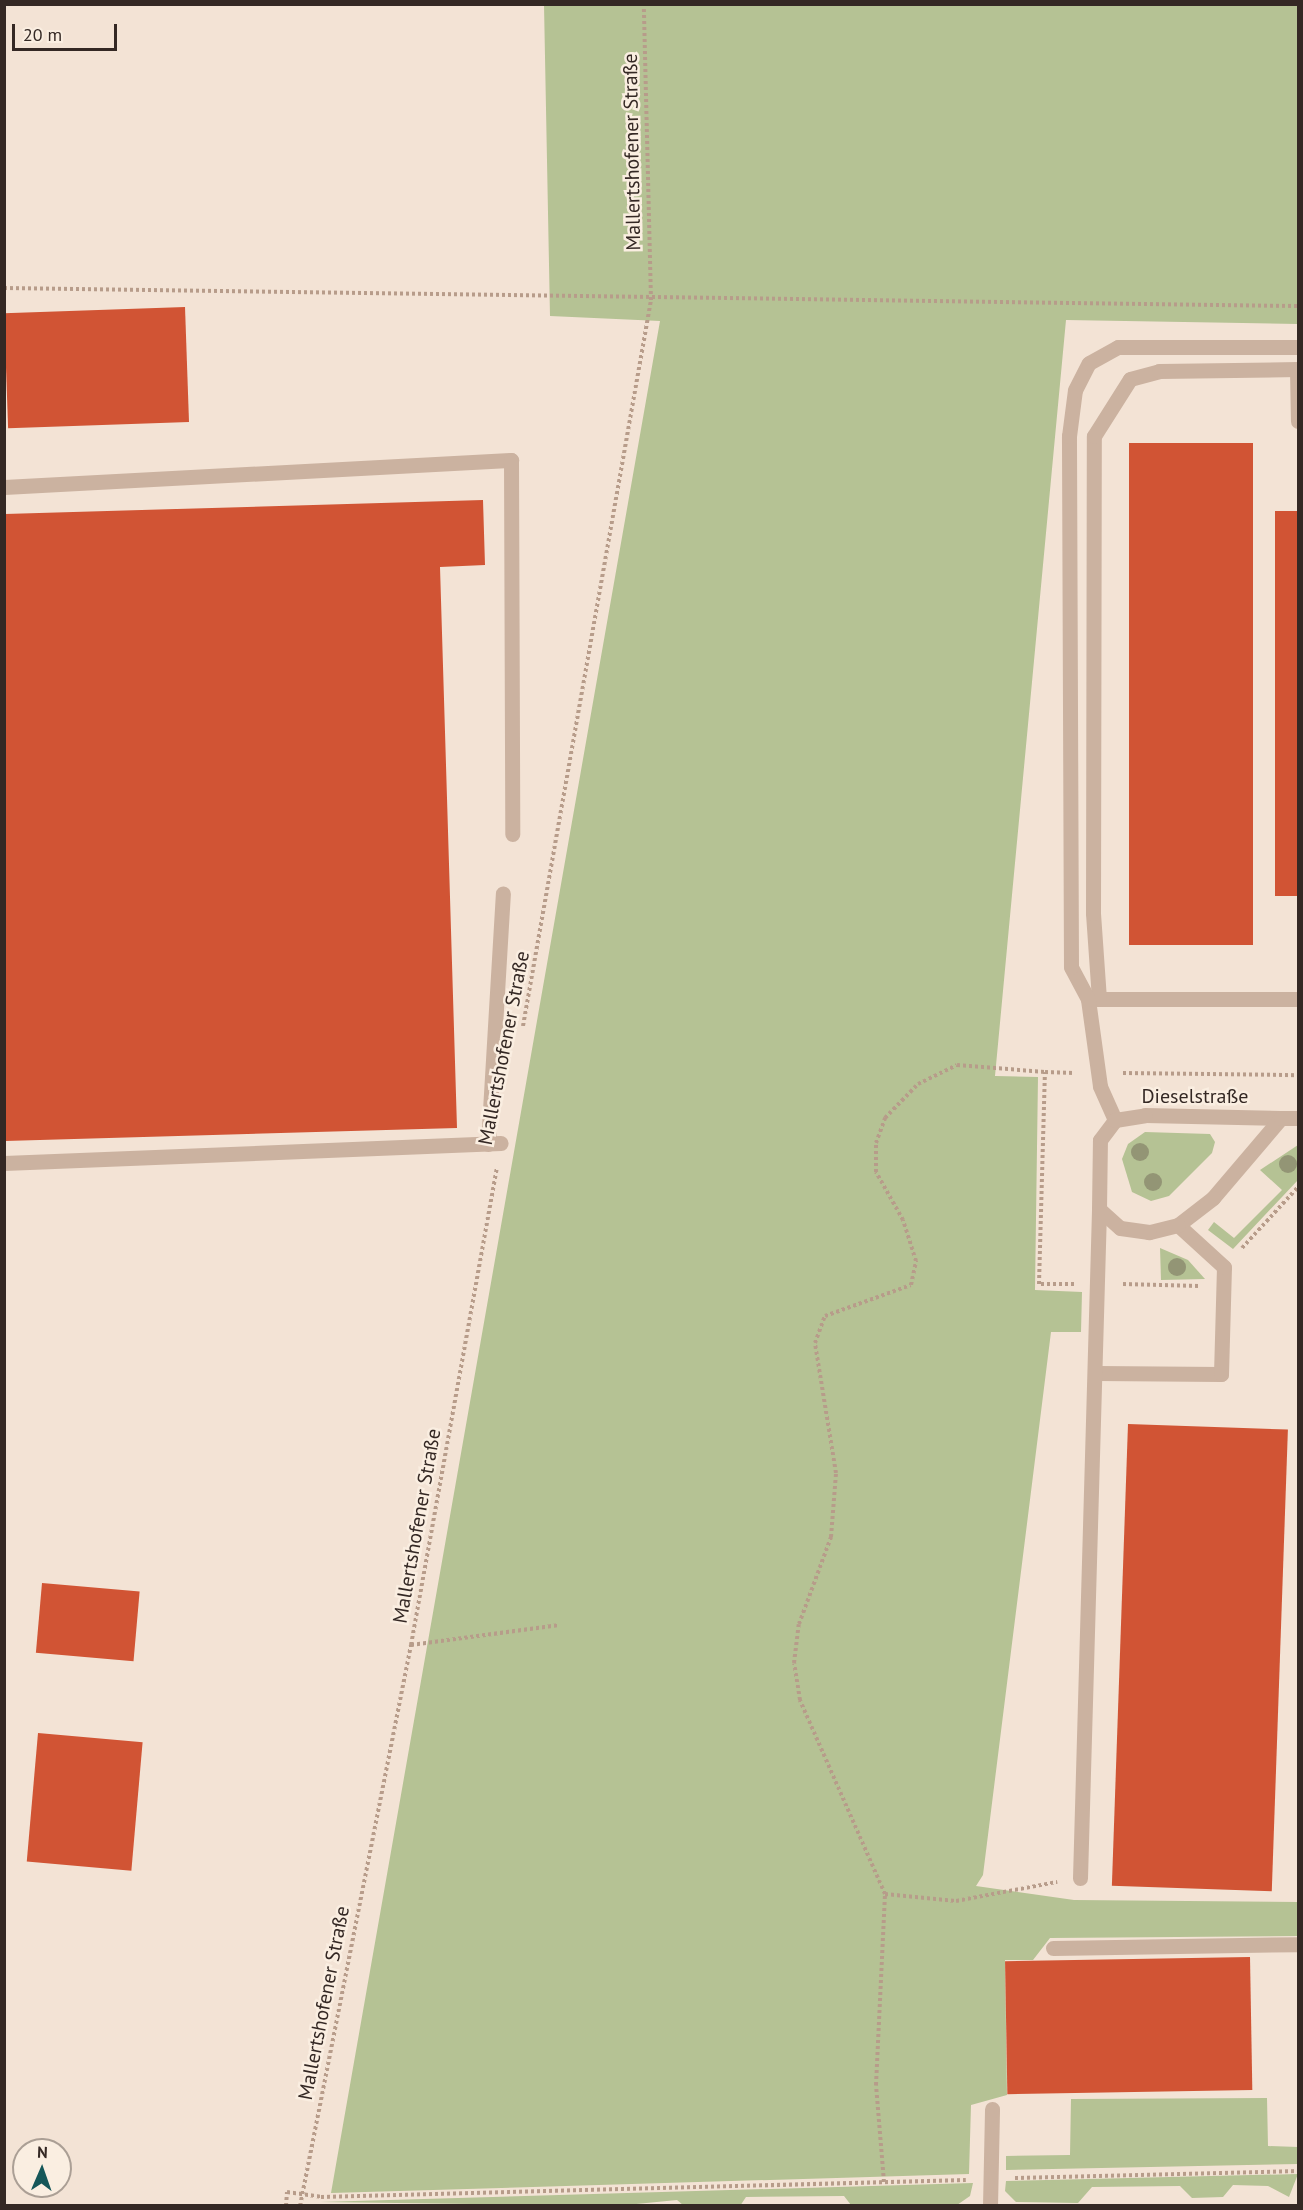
<!DOCTYPE html>
<meta charset="utf-8">
<style>
body{margin:0}
#map{position:relative;width:1303px;height:2210px;overflow:hidden;background:#f3e3d5;font-family:"PT Sans",sans-serif}
div>[style]{position:absolute}
.green>*{inset:0;background:#b5c294}
.building>*{inset:0;background:#d15434;transform-origin:0 0}
.path>*{height:4px;margin-top:-2px;transform-origin:0;background:repeating-linear-gradient(90deg,#b79c8a 0 3px,transparent 0 6px)}
.service>*{height:15px;margin:-7.5px;padding:0 7.5px;transform-origin:7.5px;border-radius:7.5px;background:#cbb2a0}
.minor>*{height:15px;margin:-7.5px;padding:0 7.5px;transform-origin:7.5px;border-radius:7.5px;background:#cbb2a0}
.trees>*{width:18px;height:18px;margin:-9px;border-radius:50%;background:#939575}
span{translate:-50% -50%;white-space:nowrap;text-align:center;line-height:1.15;-webkit-text-stroke:5px #faeee1;paint-order:stroke}
.street-label{font-size:20px;color:#342824}
.frame{position:absolute;inset:0;border:6px solid #342824;pointer-events:none}
.north{position:absolute;left:12px;top:2138px;width:60px;height:60px;box-sizing:border-box;background:#faeee1;border:2px solid #ab9f95;border-radius:50%;rotate:2deg;font-size:16px;font-weight:700;line-height:24px;text-align:center;color:#342824}
.north::after{content:'';display:block;margin:auto;width:21px;height:27px;background:#165759;clip-path:polygon(50% 0,100% 100%,50% 72%,0 100%)}
.scale{position:absolute;left:12px;top:24px;width:105px;height:27px;box-sizing:border-box;border:3px solid #342824;border-top:0;padding-left:8px;font-size:18px;line-height:21px;white-space:nowrap;color:#342824;-webkit-text-stroke:4px #faeee1;paint-order:stroke}
</style>
<div id="map">
<div class="green">
<div style="clip-path:polygon(544px 5px,1298px 5px,1298px 324px,1066px 320px,995px 1076px,1038px 1077px,1035px 1290px,1082px 1292px,1081px 1332px,1051px 1332px,983px 1875px,976px 1886px,1074px 1900px,1298px 1902px,1298px 1936px,1050px 1938px,1033px 1960px,1005px 1960px,1007px 2095px,971px 2105px,969px 2174px,331px 2193px,660px 321px,550px 316px)"></div>
<div style="clip-path:polygon(1145px 1132px,1210px 1134px,1215px 1142px,1212px 1153px,1169px 1196px,1151px 1201px,1132px 1192px,1122px 1159px,1128px 1144px)"></div>
<div style="clip-path:polygon(1298px 1145px,1298px 1180px,1233px 1249px,1208px 1230px,1214px 1222px,1234px 1238px,1282px 1190px,1260px 1170px)"></div>
<div style="clip-path:polygon(1160px 1248px,1188px 1260px,1205px 1279px,1161px 1280px)"></div>
<div style="clip-path:polygon(1267px 2098px,1268px 2146px,1298px 2147px,1298px 2164px,1006px 2170px,1006px 2156px,1070px 2155px,1071px 2099px)"></div>
<div style="clip-path:polygon(1298px 2174px,1289px 2197px,1268px 2186px,1233px 2185px,1223px 2197px,1192px 2198px,1180px 2186px,1092px 2187px,1078px 2203px,1016px 2202px,1005px 2191px,1006px 2181px)"></div>
<div style="clip-path:polygon(973px 2183px,970px 2196px,957px 2205px,851px 2205px,844px 2196px,746px 2197px,740px 2206px,683px 2205px,677px 2200px,616px 2206px,320px 2202px)"></div>
</div>
<div class="building">
<div style="left:185px;top:307px;width:115px;height:181px;rotate:88deg"></div>
<div style="left:1129px;top:443px;width:124px;height:502px"></div>
<div style="clip-path:polygon(483px 500px,485px 565px,440px 567px,457px 1128px,5px 1141px,5px 514px)"></div>
<div style="left:1275px;top:511px;width:23px;height:385px"></div>
<div style="left:1128px;top:1424px;width:160px;height:462px;rotate:2deg"></div>
<div style="left:42px;top:1583px;width:98px;height:70px;rotate:5deg"></div>
<div style="left:38px;top:1733px;width:105px;height:129px;rotate:5deg"></div>
<div style="left:1250px;top:1957px;width:133px;height:245px;rotate:89deg"></div>
</div>
<div class="path">
<div style="left:4px;top:288px;width:1294px;rotate:0.8deg"></div>
<div style="left:523px;top:1026px;width:737px;rotate:-80deg"></div>
<div style="left:651px;top:300px;width:296px;rotate:-91.4deg"></div>
<div style="left:1123px;top:1073px;width:175px;rotate:0.7deg"></div>
<div style="left:1242px;top:1248px;width:83px;rotate:-47.4deg"></div>
<div style="left:1074px;top:1284px;width:35px;rotate:180deg"></div>
<div style="left:1039px;top:1284px;width:212px;rotate:-88.4deg"></div>
<div style="left:1045px;top:1072px;width:29px;rotate:2deg"></div>
<div style="left:1123px;top:1284px;width:76px;rotate:1.5deg"></div>
<div style="left:411px;top:1645px;width:148px;rotate:-7.7deg"></div>
<div style="left:885px;top:1894px;width:71px;rotate:5.6deg"></div>
<div style="left:956px;top:1901px;width:103px;rotate:-10.7deg"></div>
<div style="left:1015px;top:2178px;width:283px;rotate:-1.4deg"></div>
<div style="left:884px;top:2182px;width:97px;rotate:-94.7deg"></div>
<div style="left:876px;top:2085px;width:191px;rotate:-87.3deg"></div>
<div style="left:885px;top:1894px;width:212px;rotate:-113.7deg"></div>
<div style="left:800px;top:1700px;width:37px;rotate:-99deg"></div>
<div style="left:794px;top:1663px;width:39px;rotate:-83deg"></div>
<div style="left:799px;top:1624px;width:93px;rotate:-69.8deg"></div>
<div style="left:831px;top:1537px;width:64px;rotate:-85.5deg"></div>
<div style="left:836px;top:1473px;width:132px;rotate:-99.2deg"></div>
<div style="left:815px;top:1343px;width:29px;rotate:-70deg"></div>
<div style="left:825px;top:1316px;width:91px;rotate:-19.8deg"></div>
<div style="left:911px;top:1285px;width:25px;rotate:-78deg"></div>
<div style="left:916px;top:1261px;width:43px;rotate:-107.6deg"></div>
<div style="left:903px;top:1220px;width:55px;rotate:-119.4deg"></div>
<div style="left:876px;top:1172px;width:29px;rotate:-90deg"></div>
<div style="left:876px;top:1143px;width:27px;rotate:-70deg"></div>
<div style="left:885px;top:1118px;width:47px;rotate:-45.9deg"></div>
<div style="left:918px;top:1084px;width:43px;rotate:-26deg"></div>
<div style="left:957px;top:1065px;width:88px;rotate:4.5deg"></div>
<div style="left:286px;top:2206px;width:14px;rotate:-86deg"></div>
<div style="left:287px;top:2192px;width:34px;rotate:8deg"></div>
<div style="left:321px;top:2197px;width:645px;rotate:-1.51deg"></div>
<div style="left:300px;top:2206px;width:572px;rotate:-78.81deg"></div>
<div style="left:411px;top:1645px;width:484px;rotate:-79.8deg"></div>
</div>
<div class="service">
<div style="left:1297px;top:369px;width:52px;rotate:88.9deg"></div>
<div style="left:4px;top:487px;width:508px;rotate:-3.05deg"></div>
<div style="left:511px;top:460px;width:374px;rotate:89.8deg"></div>
<div style="left:1089px;top:999px;width:209px"></div>
<div style="left:1099px;top:999px;width:86px;rotate:-94deg"></div>
<div style="left:1093px;top:913px;width:477px;rotate:-89.9deg"></div>
<div style="left:1094px;top:436px;width:67px;rotate:-57.7deg"></div>
<div style="left:1130px;top:379px;width:30px;rotate:-15deg"></div>
<div style="left:1159px;top:371px;width:139px;rotate:-0.8deg"></div>
<div style="left:1115px;top:1120px;width:37px;rotate:-114deg"></div>
<div style="left:1100px;top:1086px;width:88px;rotate:-97.9deg"></div>
<div style="left:1088px;top:999px;width:36px;rotate:-118deg"></div>
<div style="left:1071px;top:967px;width:531px;rotate:-90.22deg"></div>
<div style="left:1069px;top:436px;width:46px;rotate:-82.6deg"></div>
<div style="left:1075px;top:390px;width:30px;rotate:-63deg"></div>
<div style="left:1089px;top:363px;width:33px;rotate:-29deg"></div>
<div style="left:1118px;top:347px;width:180px"></div>
<div style="left:488px;top:1144px;width:251px;rotate:-86.6deg"></div>
<div style="left:4px;top:1163px;width:497px;rotate:-2.3deg"></div>
<div style="left:1097px;top:1373px;width:124px;rotate:0.5deg"></div>
<div style="left:1221px;top:1374px;width:107px;rotate:-88.4deg"></div>
<div style="left:1224px;top:1267px;width:62px;rotate:-137.6deg"></div>
<div style="left:1080px;top:1878px;width:669px;rotate:-88.37deg"></div>
<div style="left:1053px;top:1948px;width:245px;rotate:-0.9deg"></div>
<div style="left:990px;top:2206px;width:97px;rotate:-88.8deg"></div>
</div>
<div class="minor">
<div style="left:1145px;top:1115px;width:136px;rotate:1.3deg"></div>
<div style="left:1281px;top:1118px;width:105px;rotate:130.4deg"></div>
<div style="left:1213px;top:1198px;width:44px;rotate:142.4deg"></div>
<div style="left:1178px;top:1225px;width:30px;rotate:166deg"></div>
<div style="left:1149px;top:1232px;width:29px;rotate:-172deg"></div>
<div style="left:1120px;top:1228px;width:28px;rotate:-138deg"></div>
<div style="left:1099px;top:1209px;width:69px;rotate:-89.2deg"></div>
<div style="left:1100px;top:1140px;width:25px;rotate:-53deg"></div>
<div style="left:1115px;top:1120px;width:30px;rotate:-9deg"></div>
<div style="left:1281px;top:1118px;width:17px"></div>
</div>
<div class="trees">
<div style="left:1140px;top:1152px"></div>
<div style="left:1288px;top:1164px"></div>
<div style="left:1153px;top:1182px"></div>
<div style="left:1177px;top:1267px"></div>
</div>
<div class="street-label">
<span style="left:632px;top:152px;rotate:-91deg">Mallertshofener Straße</span>
<span style="left:504px;top:1048px;rotate:-79deg">Mallertshofener Straße</span>
<span style="left:1195px;top:1096px">Dieselstraße</span>
<span style="left:417px;top:1526px;rotate:-80deg">Mallertshofener Straße</span>
<span style="left:324px;top:2003px;rotate:-79deg">Mallertshofener Straße</span>
</div>
<div class="frame"></div>
<div class="north">N</div>
<div class="scale">20 m</div>
</div>
